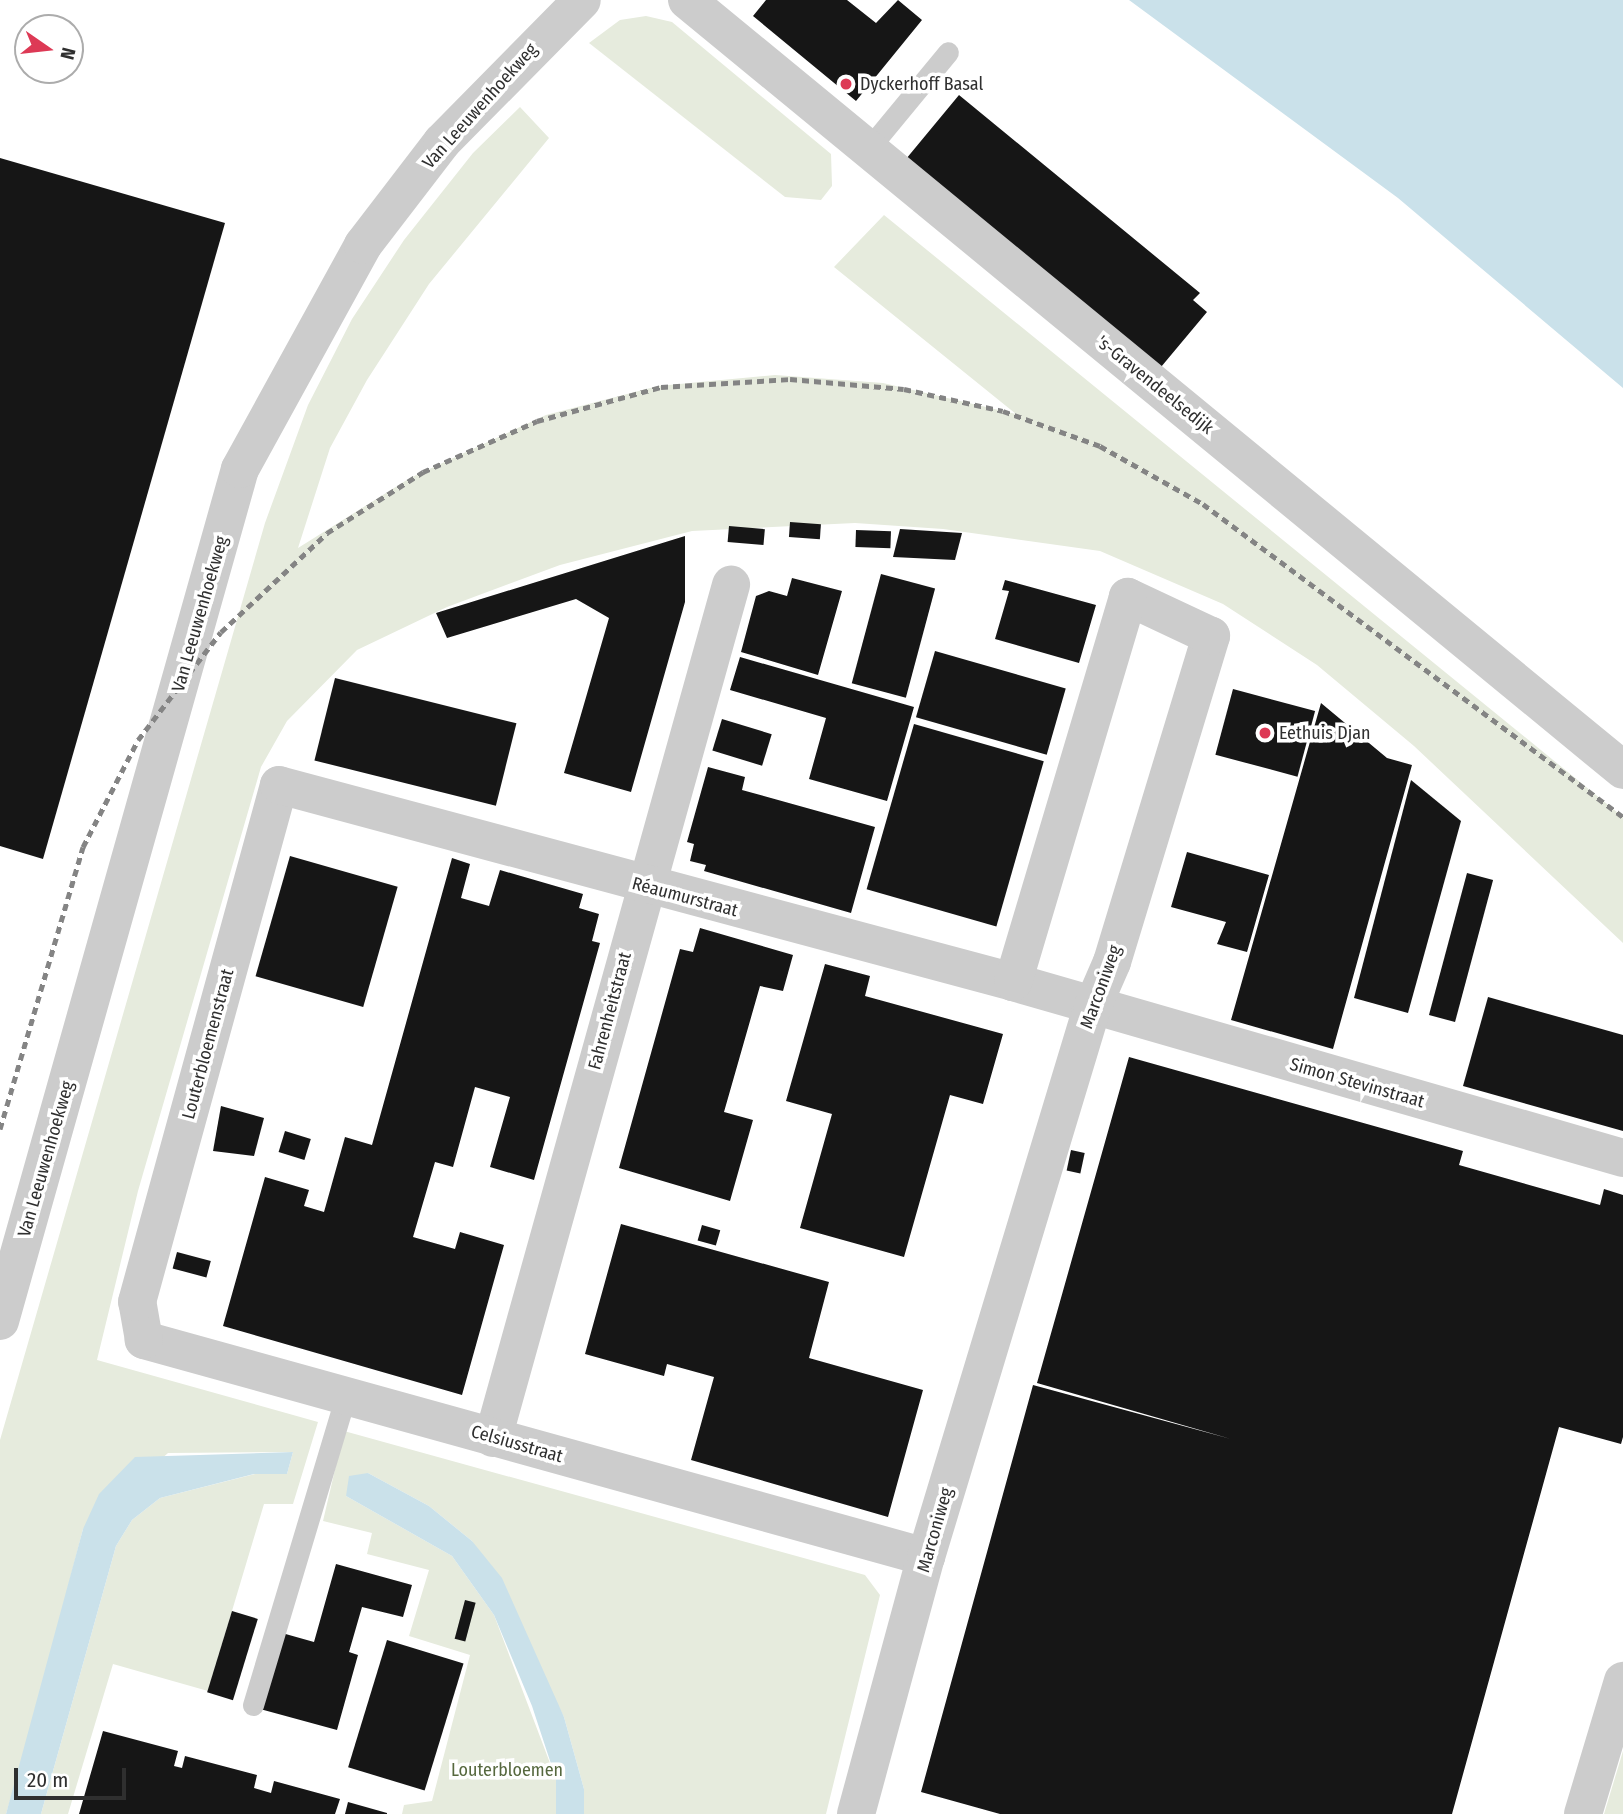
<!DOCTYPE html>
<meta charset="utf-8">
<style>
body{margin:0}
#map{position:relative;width:1623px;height:1814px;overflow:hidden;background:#fff;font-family:"Fira Sans Condensed",sans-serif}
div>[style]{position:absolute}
.green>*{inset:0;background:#e6ebdd}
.water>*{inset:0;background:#cae1ea}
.building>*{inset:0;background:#161616;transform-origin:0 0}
.service>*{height:21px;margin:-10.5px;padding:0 10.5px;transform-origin:10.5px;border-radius:10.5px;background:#ccc}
.minor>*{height:38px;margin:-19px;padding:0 19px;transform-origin:19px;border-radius:19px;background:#ccc}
.rail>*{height:5px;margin-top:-2.5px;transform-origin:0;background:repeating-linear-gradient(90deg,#848484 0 7px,transparent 0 12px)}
.dots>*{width:19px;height:19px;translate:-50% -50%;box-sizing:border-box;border:4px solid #fff;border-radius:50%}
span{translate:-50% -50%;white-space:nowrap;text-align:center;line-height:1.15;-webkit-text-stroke:7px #fff;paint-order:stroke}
.poi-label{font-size:18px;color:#2f2f2f}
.left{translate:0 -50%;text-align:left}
.street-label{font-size:18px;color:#2f2f2f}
.park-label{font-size:18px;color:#56683e}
.north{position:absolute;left:14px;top:14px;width:70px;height:70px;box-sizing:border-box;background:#fff;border:2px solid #acacac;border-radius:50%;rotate:104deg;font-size:19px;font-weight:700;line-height:28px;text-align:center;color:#2f2f2f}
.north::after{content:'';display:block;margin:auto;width:24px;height:32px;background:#dd3955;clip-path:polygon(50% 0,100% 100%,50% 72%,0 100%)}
.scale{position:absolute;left:14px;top:1768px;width:112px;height:32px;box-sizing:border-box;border:4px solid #2f2f2f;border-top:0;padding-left:9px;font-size:21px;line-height:24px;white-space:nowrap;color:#2f2f2f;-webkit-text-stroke:5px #fff;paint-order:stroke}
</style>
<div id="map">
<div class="green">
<div style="clip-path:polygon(646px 16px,672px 22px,831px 154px,832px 186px,821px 200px,785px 197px,589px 43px,620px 20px)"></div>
<div style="clip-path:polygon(520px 107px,549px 138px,429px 284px,367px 380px,330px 448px,298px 548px,410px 478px,546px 415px,658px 386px,775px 375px,883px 383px,1016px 414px,834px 267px,884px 215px,1623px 817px,1623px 943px,1414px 746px,1317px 665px,1223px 604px,1100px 551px,943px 529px,855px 523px,692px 531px,560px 565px,447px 607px,357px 650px,287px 721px,261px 767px,138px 1191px,97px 1360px,318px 1422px,307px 1458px,293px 1504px,264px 1504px,208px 1691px,113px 1664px,68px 1814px,41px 1814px,116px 1546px,132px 1520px,160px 1498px,255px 1474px,287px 1474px,293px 1452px,168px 1453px,83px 1529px,29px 1737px,6px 1814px,0 1814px,0 1440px,265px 523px,308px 405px,352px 319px,404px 240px,473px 153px)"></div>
<div style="clip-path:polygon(344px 1431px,865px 1575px,880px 1595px,826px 1814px,584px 1814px,584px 1789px,564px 1717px,472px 1541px,429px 1506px,368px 1473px,346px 1496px,452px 1556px,494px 1615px,556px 1779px,556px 1814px,402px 1814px,404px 1805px,432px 1801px,470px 1655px,409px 1636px,429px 1570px,367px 1554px,372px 1533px,323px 1521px)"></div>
<div style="clip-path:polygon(1623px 1751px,1623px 1814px,1604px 1814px)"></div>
</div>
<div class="water">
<div style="clip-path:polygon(1129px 0,1623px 0,1623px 388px,1398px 198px)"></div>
<div style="clip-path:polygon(293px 1452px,287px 1474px,254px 1474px,160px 1498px,132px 1520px,116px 1546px,41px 1814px,6px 1814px,83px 1529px,99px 1494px,135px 1457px)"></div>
<div style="clip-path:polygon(368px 1473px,429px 1506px,472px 1541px,502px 1578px,564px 1717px,584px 1789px,584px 1814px,556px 1814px,556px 1779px,532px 1706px,494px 1615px,452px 1556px,346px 1496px,349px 1476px)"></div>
</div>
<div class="building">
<div style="clip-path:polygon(766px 0,847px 0,876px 23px,898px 0,922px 20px,856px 101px,753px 16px)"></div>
<div style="clip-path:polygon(959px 95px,1200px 293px,1193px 300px,1207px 312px,1161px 367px,906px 159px)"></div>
<div style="clip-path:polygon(0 158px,225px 223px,43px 859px,0 846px)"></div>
<div style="left:790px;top:522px;width:31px;height:15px;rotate:4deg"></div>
<div style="left:729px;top:526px;width:36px;height:16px;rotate:5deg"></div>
<div style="clip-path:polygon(900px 529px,962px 533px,955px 560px,893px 557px)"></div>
<div style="left:856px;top:530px;width:35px;height:17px;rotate:2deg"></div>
<div style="clip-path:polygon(685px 536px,685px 602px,631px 792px,564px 773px,609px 618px,576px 599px,447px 638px,436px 613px)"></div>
<div style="left:881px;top:574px;width:56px;height:113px;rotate:15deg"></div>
<div style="clip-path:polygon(792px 578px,842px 591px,818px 675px,741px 652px,756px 596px,769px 591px,787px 596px)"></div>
<div style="clip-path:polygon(1005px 580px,1096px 605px,1079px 663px,995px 639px,1009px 591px,1002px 590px)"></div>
<div style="left:935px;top:651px;width:136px;height:69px;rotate:16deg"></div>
<div style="clip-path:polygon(740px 657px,914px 707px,887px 801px,809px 779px,826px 718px,730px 690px)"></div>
<div style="left:335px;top:678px;width:187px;height:85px;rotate:14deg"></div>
<div style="left:1233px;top:689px;width:85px;height:68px;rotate:15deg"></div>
<div style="clip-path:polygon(1321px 703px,1387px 758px,1412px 765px,1333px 1049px,1231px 1020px)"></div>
<div style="left:722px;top:719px;width:52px;height:33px;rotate:17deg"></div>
<div style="left:914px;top:724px;width:135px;height:172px;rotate:16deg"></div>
<div style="clip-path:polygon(708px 767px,745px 777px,742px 790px,875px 827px,851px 913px,704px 871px,706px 865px,690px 861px,694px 844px,687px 842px)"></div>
<div style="clip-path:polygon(1411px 780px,1461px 821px,1408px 1013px,1354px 998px)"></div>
<div style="clip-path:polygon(1187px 852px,1269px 875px,1247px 952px,1217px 944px,1226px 922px,1171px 907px)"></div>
<div style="left:290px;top:856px;width:112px;height:125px;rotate:16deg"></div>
<div style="clip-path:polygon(452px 858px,470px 864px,461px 898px,489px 906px,500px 870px,583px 894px,579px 908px,599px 914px,592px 941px,600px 943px,534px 1180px,490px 1167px,510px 1097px,475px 1087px,453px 1167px,435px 1162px,413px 1237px,455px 1249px,460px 1232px,504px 1245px,462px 1395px,223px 1326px,265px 1177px,309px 1190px,304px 1206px,324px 1212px,345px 1137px,372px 1145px)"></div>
<div style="left:1467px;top:873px;width:27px;height:147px;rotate:15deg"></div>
<div style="clip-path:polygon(700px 928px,793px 955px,783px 991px,760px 986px,724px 1112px,753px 1120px,730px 1201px,619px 1168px,680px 949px,693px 952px)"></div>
<div style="clip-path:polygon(825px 964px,870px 976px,865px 996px,1003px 1034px,983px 1104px,950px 1095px,904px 1257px,800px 1228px,832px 1114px,786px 1101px)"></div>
<div style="clip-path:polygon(1488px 997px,1623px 1035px,1623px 1131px,1463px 1086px)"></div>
<div style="clip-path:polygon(1129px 1057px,1463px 1151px,1459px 1165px,1600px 1205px,1604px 1189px,1623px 1195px,1623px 1437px,1621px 1444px,1559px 1427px,1452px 1814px,1000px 1814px,921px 1792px,1033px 1385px,1231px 1439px,1037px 1383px)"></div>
<div style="clip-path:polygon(221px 1106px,264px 1118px,254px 1156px,213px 1151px)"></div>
<div style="left:285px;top:1131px;width:27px;height:22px;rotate:17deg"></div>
<div style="left:1071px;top:1150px;width:14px;height:21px;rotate:12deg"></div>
<div style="clip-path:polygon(621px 1224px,829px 1282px,809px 1358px,923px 1390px,888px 1517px,691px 1460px,714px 1377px,667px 1364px,664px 1376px,585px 1354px)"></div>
<div style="left:702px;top:1225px;width:19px;height:16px;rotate:16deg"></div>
<div style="left:177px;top:1252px;width:35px;height:17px;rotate:15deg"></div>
<div style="clip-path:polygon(336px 1564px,412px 1585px,403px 1617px,362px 1607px,349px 1652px,358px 1655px,337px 1730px,260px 1709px,282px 1633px,314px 1642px)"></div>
<div style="left:465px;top:1600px;width:11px;height:40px;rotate:15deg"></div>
<div style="left:232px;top:1611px;width:27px;height:85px;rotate:17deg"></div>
<div style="left:387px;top:1640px;width:80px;height:133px;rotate:17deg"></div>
<div style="clip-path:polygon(103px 1731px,178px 1751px,174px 1766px,182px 1768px,185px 1756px,257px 1775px,254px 1788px,271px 1793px,274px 1781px,340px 1799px,335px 1814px,79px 1814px)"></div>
<div style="clip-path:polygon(348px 1802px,387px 1813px,387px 1814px,345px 1814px)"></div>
</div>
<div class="service">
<div style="left:869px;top:148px;width:124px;rotate:-50.5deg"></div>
<div style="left:253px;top:1705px;width:324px;rotate:-73.3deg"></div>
</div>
<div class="minor">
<div style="left:687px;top:0;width:1212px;rotate:39.44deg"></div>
<div style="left:0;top:1321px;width:885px;rotate:-74.27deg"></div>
<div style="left:240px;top:469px;width:256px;rotate:-61.2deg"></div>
<div style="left:363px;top:245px;width:130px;rotate:-52.5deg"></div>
<div style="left:442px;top:142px;width:199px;rotate:-45.4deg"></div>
<div style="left:493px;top:1438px;width:886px;rotate:-74.41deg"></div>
<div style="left:926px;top:1557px;width:812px;rotate:-164.49deg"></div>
<div style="left:144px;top:1340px;width:39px;rotate:-100deg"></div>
<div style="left:137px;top:1302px;width:536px;rotate:-74.64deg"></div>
<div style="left:279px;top:785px;width:760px;rotate:15.02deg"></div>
<div style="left:1013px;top:982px;width:635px;rotate:16.09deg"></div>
<div style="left:856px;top:1814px;width:266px;rotate:-74.8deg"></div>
<div style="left:926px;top:1557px;width:574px;rotate:-73.18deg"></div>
<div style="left:1092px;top:1008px;width:50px;rotate:-66.5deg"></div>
<div style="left:1112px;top:962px;width:341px;rotate:-73.1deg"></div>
<div style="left:1211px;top:636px;width:92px;rotate:-154.8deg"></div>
<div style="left:1128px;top:597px;width:402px;rotate:106.6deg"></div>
<div style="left:1583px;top:1814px;width:139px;rotate:-73.3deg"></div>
</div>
<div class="rail">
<div style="left:0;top:1129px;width:294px;rotate:-73.6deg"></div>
<div style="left:83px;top:847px;width:120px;rotate:-62.8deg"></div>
<div style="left:138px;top:740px;width:136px;rotate:-52.5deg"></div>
<div style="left:221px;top:632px;width:145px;rotate:-43deg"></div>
<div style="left:327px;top:533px;width:114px;rotate:-32.4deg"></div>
<div style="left:423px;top:472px;width:125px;rotate:-24.1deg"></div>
<div style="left:537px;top:421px;width:129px;rotate:-15.3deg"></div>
<div style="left:661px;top:387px;width:129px;rotate:-3.5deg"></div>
<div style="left:790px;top:379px;width:114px;rotate:5deg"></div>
<div style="left:904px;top:389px;width:101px;rotate:12.5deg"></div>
<div style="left:1003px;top:411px;width:103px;rotate:19.8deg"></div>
<div style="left:1100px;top:446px;width:118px;rotate:29.4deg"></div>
<div style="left:1203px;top:504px;width:524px;rotate:36.69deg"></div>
</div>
<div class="dots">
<div style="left:846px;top:84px;background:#dd3955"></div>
<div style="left:1265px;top:733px;background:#dd3955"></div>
</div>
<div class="poi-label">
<span class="left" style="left:860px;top:84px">Dyckerhoff Basal</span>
<span class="left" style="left:1279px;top:733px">Eethuis Djan</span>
</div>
<div class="street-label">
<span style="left:480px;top:106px;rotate:-48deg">Van Leeuwenhoekweg</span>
<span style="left:1155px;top:385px;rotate:39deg">'s-Gravendeelsedijk</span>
<span style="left:200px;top:614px;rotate:-74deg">Van Leeuwenhoekweg</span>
<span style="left:685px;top:897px;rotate:15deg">Réaumurstraat</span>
<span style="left:1101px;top:987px;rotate:-70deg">Marconiweg</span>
<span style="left:610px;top:1011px;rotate:-75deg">Fahrenheitstraat</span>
<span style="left:208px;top:1044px;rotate:-75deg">Louterbloemenstraat</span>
<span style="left:1357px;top:1083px;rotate:16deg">Simon Stevinstraat</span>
<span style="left:46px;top:1159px;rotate:-74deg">Van Leeuwenhoekweg</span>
<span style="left:517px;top:1444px;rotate:16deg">Celsiusstraat</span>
<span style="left:935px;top:1530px;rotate:-74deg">Marconiweg</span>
</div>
<div class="park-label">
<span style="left:507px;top:1770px">Louterbloemen</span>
</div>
<div class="north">N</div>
<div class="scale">20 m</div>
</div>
